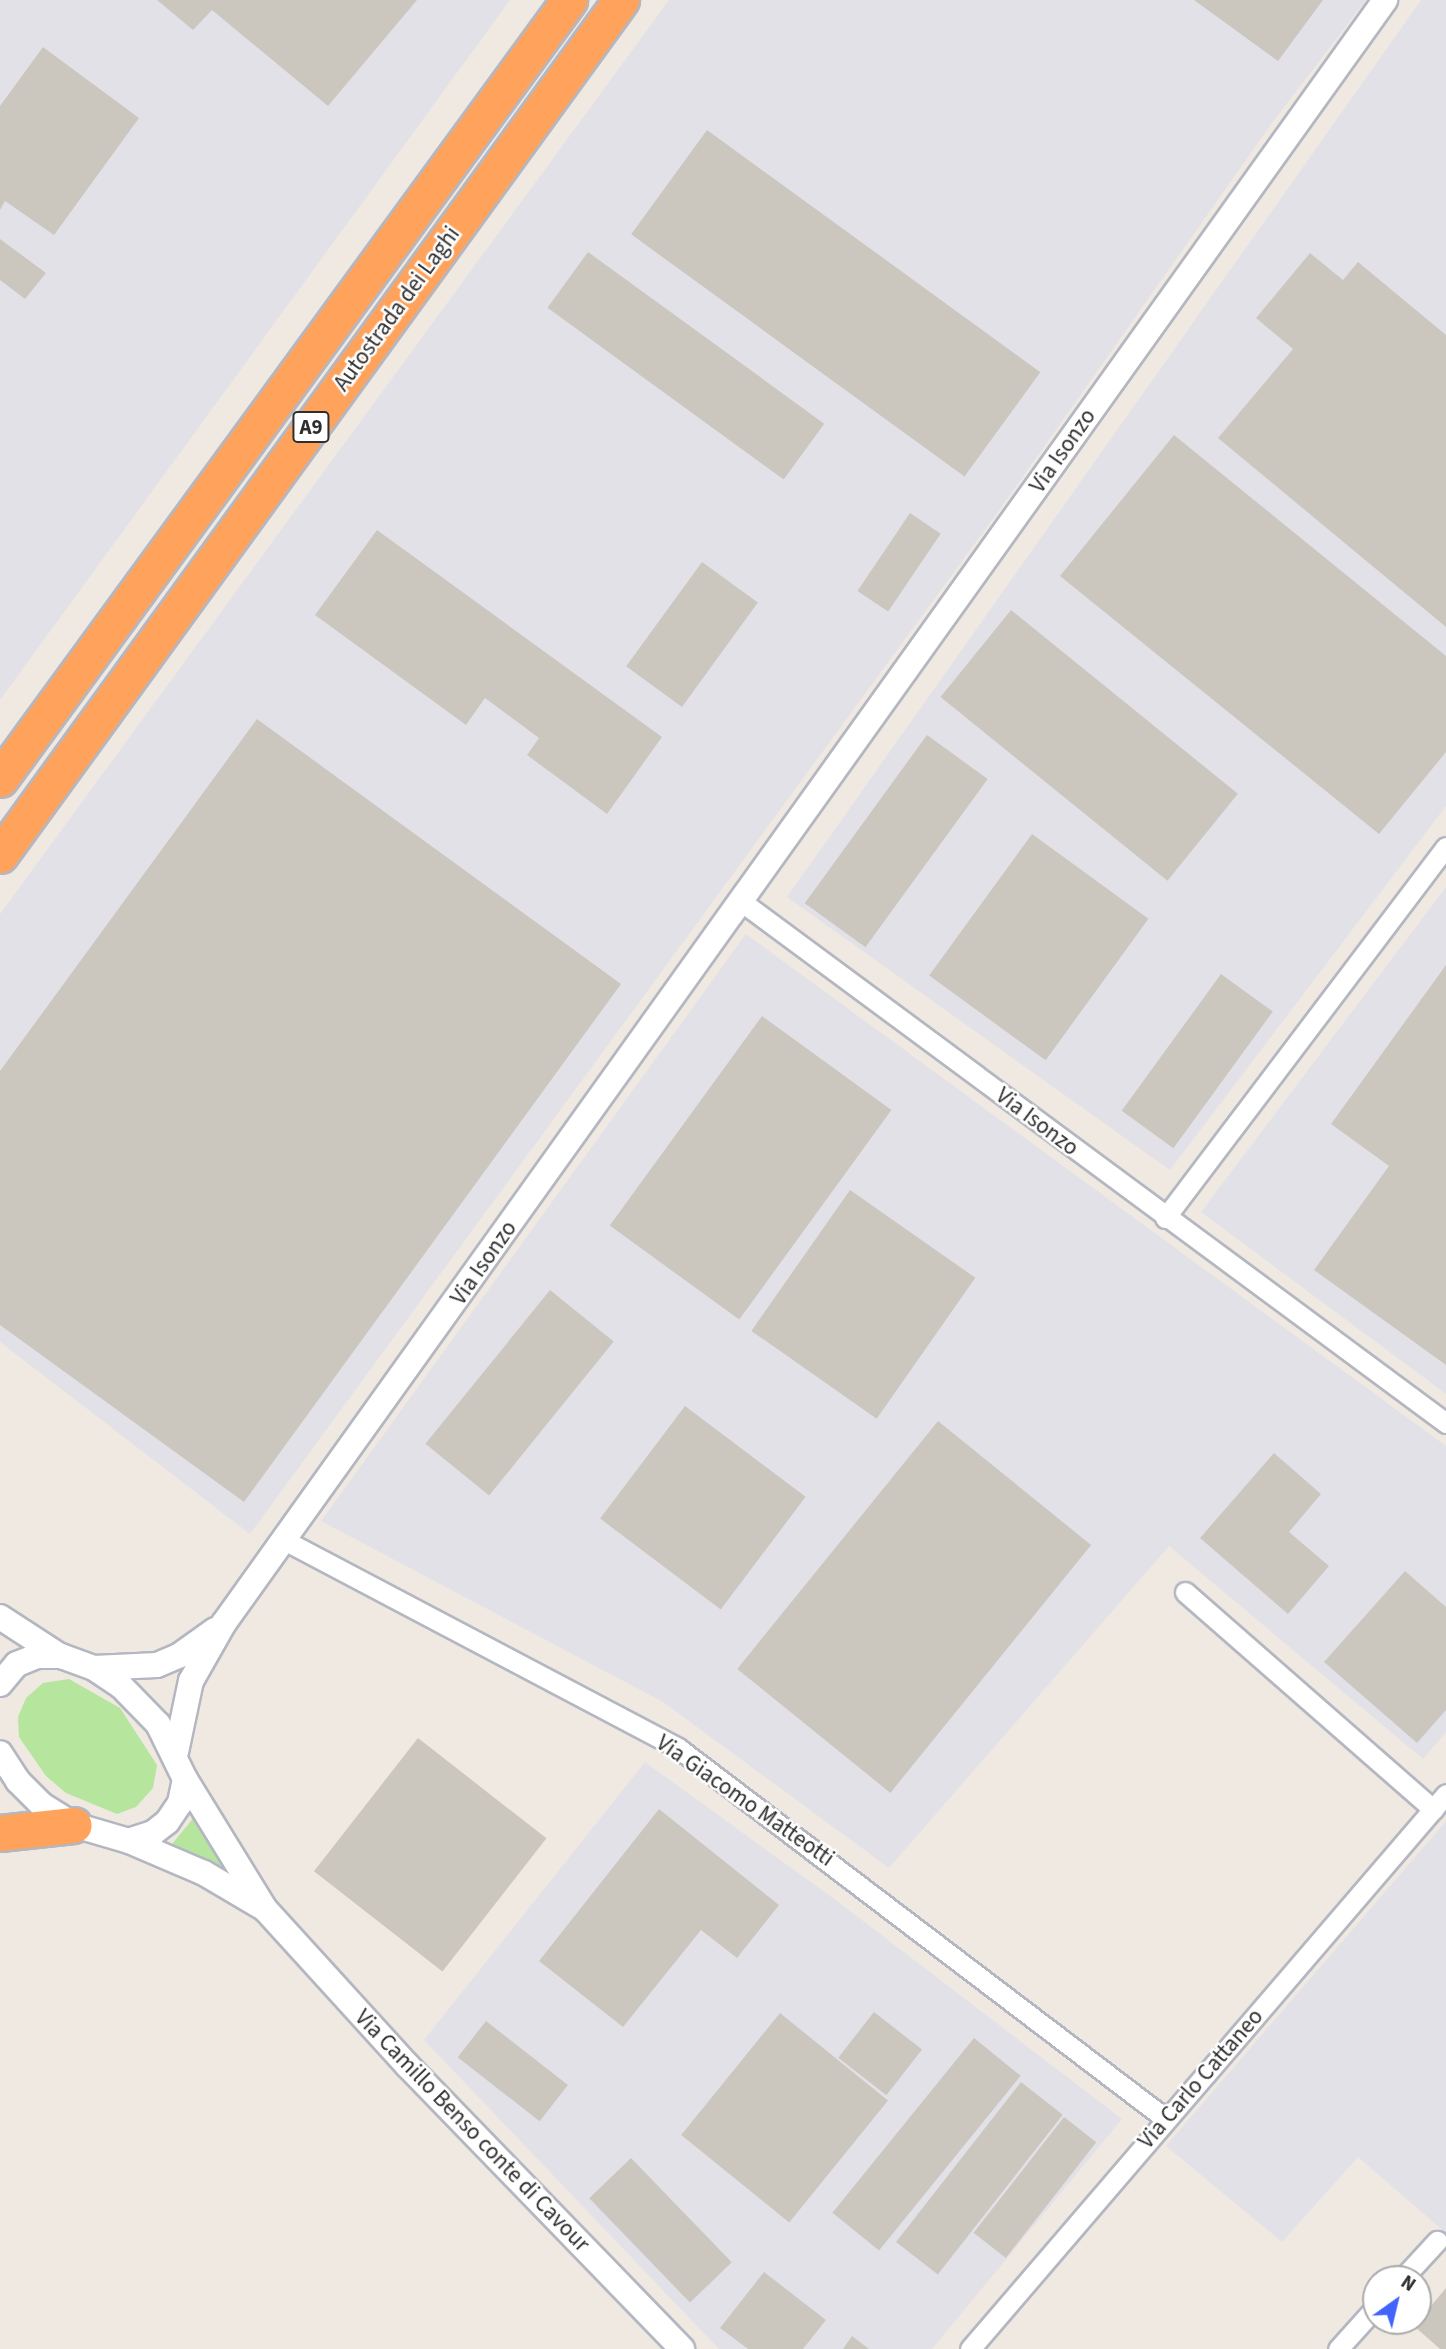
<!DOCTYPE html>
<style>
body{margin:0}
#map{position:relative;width:1446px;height:2349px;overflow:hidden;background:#efe9e1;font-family:"Source Sans 3",sans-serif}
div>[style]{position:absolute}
.industrial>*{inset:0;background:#e3e1e8}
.green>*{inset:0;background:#b6e59e}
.building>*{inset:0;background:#cbc7bf;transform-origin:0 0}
.roads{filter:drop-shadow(2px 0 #b4b7c1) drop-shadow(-2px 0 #b4b7c1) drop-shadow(0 2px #b4b7c1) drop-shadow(0 -2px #b4b7c1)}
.minor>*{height:19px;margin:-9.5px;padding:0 9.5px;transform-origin:9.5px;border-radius:9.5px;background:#fff}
.tertiary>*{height:24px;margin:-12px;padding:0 12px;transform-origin:12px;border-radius:12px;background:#fff}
.motorway>*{height:35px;margin:-17.5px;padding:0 17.5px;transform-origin:17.5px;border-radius:17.5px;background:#ffa35c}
span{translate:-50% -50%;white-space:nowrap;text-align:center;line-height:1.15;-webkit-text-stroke:5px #fff;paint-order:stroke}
.shield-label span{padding:2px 5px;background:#fff;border:2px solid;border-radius:5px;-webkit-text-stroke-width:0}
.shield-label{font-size:21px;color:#2e2e2e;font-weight:700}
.street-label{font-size:23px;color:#2e2e2e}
.north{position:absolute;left:1362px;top:2265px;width:70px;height:70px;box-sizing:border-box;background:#fff;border:2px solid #ababab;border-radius:50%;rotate:34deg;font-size:19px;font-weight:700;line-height:28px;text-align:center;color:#2e2e2e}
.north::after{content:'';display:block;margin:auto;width:24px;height:32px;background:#4264fb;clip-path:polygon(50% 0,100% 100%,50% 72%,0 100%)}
</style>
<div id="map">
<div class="industrial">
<div style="clip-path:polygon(0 0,510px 0,0 700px)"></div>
<div style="clip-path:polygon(669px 0,1366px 0,1272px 123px,998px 512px,250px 1534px,0 1342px,0 914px)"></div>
<div style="clip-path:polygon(1421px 0,1446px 0,1446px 806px,1170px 1170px,787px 897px)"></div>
<div style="clip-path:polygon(1446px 887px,1446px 1394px,1201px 1212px)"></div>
<div style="clip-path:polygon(746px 934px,1446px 1446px,1446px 1732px,1423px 1759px,1169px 1546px,889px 1868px,663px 1702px,321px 1521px)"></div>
<div style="clip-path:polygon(645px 1762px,837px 1901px,1122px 2119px,932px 2349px,719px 2349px,424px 2040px)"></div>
<div style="clip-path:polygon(1446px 1821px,1446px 2233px,1358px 2157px,1282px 2242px,1166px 2146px)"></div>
</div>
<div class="green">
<div style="clip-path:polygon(69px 1679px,120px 1708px,157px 1765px,153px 1788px,136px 1807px,117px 1814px,66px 1793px,46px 1776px,19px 1737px,18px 1717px,26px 1698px,43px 1683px)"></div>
<div style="clip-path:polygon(195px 1816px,229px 1868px,228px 1874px,172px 1844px)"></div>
</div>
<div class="building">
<div style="clip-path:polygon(157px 0,417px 0,328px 106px,212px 10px,193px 30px)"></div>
<div style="clip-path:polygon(1194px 0,1323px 0,1278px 61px)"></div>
<div style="clip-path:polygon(43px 47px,139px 118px,54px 235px,5px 201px,0 210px,0 106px)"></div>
<div style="left:707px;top:130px;width:412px;height:129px;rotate:36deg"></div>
<div style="clip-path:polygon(0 239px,46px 273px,25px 299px,0 280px)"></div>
<div style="left:588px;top:252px;width:292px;height:69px;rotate:36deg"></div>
<div style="clip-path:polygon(1310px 253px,1343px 280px,1358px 262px,1446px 335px,1446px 627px,1218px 438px,1293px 349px,1256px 318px)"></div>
<div style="clip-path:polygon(1174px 435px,1446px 656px,1446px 752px,1379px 834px,1060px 576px)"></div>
<div style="left:910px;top:513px;width:37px;height:94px;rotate:34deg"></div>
<div style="clip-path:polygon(377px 530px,662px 737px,607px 814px,527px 755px,539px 738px,485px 698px,466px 725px,315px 615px)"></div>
<div style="left:702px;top:562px;width:69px;height:129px;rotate:36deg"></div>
<div style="left:1011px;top:610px;width:292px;height:112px;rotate:39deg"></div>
<div style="clip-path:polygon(257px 719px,621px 984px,244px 1502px,0 1325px,0 1071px)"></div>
<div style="left:927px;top:735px;width:75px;height:208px;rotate:36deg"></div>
<div style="left:1032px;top:834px;width:144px;height:175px;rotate:36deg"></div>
<div style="clip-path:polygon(1446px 965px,1446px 1365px,1314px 1270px,1389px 1166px,1331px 1124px)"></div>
<div style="left:1221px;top:974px;width:64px;height:169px;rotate:36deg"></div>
<div style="left:762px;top:1016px;width:160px;height:259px;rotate:36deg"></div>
<div style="left:850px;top:1190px;width:153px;height:172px;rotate:35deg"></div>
<div style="left:550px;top:1290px;width:82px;height:198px;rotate:39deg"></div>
<div style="left:685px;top:1406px;width:151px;height:141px;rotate:37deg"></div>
<div style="left:938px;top:1421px;width:197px;height:319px;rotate:39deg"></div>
<div style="clip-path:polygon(1274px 1453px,1321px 1494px,1289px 1532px,1329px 1566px,1288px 1614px,1200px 1538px)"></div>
<div style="clip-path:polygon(1405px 1571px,1446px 1607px,1446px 1710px,1417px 1743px,1324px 1662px)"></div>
<div style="left:418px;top:1738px;width:163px;height:169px;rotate:38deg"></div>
<div style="clip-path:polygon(659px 1809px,779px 1905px,737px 1958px,701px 1930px,623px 2027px,539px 1961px)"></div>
<div style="left:874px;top:2012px;width:61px;height:58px;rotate:38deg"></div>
<div style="left:780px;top:2013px;width:139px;height:157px;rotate:39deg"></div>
<div style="left:486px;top:2021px;width:104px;height:46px;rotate:38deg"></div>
<div style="left:974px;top:2038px;width:60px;height:225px;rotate:39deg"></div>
<div style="left:1021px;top:2082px;width:53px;height:203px;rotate:38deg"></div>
<div style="left:1064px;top:2117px;width:41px;height:147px;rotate:38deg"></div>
<div style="left:631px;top:2158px;width:145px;height:58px;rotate:46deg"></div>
<div style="clip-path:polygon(764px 2272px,826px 2320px,803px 2349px,748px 2349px,720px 2328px)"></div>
<div style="clip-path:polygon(1446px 2288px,1446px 2349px,1440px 2349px,1414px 2326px)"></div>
<div style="clip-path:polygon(852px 2336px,869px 2349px,843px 2349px)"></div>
</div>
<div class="roads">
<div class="minor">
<div style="left:742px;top:902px;width:876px;rotate:36.5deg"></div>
<div style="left:1165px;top:1218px;width:465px;rotate:-52.9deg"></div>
<div style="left:286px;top:1541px;width:443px;rotate:27.8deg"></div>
<div style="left:678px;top:1748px;width:613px;rotate:37.24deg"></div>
<div style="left:1185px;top:1592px;width:330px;rotate:41.2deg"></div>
<div style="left:1402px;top:2279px;width:52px;rotate:-47.4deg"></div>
<div style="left:970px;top:2349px;width:731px;rotate:-49.38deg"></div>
<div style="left:1338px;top:2349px;width:57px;rotate:-47.9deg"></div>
</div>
<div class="tertiary">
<div style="left:0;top:1617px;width:72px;rotate:33deg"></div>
<div style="left:94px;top:1668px;width:63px;rotate:-2.7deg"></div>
<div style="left:157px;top:1665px;width:25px;rotate:-23deg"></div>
<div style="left:180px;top:1655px;width:43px;rotate:-35.5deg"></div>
<div style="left:0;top:1684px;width:26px;rotate:-50deg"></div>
<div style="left:17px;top:1664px;width:22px;rotate:-22deg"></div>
<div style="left:37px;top:1656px;width:24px"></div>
<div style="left:61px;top:1656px;width:35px;rotate:20deg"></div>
<div style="left:94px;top:1668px;width:32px;rotate:34deg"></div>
<div style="left:121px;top:1686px;width:53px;rotate:45.8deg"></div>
<div style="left:158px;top:1724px;width:61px;rotate:63.9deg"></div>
<div style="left:185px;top:1779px;width:25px;rotate:102deg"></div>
<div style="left:180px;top:1803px;width:23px;rotate:124deg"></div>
<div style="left:167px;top:1822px;width:18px;rotate:142deg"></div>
<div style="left:153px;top:1833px;width:25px;rotate:162deg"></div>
<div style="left:129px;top:1841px;width:57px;rotate:-163.8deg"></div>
<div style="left:74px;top:1825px;width:38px;rotate:-148deg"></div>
<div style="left:42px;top:1805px;width:34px;rotate:-135deg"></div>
<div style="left:18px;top:1781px;width:33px;rotate:-123deg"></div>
<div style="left:176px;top:1752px;width:73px;rotate:-78.1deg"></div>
<div style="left:191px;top:1681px;width:67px;rotate:-60.4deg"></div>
<div style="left:224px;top:1623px;width:1996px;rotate:-54.42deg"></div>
<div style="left:185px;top:1779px;width:153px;rotate:58.4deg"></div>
<div style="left:265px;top:1909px;width:212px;rotate:47.7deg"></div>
<div style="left:408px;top:2066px;width:394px;rotate:45.9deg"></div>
<div style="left:129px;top:1841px;width:82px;rotate:23.1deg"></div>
<div style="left:204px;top:1873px;width:65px;rotate:30.5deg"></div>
</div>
<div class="motorway">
<div style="left:0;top:779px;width:965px;rotate:-53.85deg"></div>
<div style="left:0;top:855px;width:1057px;rotate:-54.01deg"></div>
<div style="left:0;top:1833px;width:74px;rotate:-6.2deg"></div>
</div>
</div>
<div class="shield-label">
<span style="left:311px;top:427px">A9</span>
</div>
<div class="street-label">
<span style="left:397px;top:309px;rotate:-54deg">Autostrada dei Laghi</span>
<span style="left:1063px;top:451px;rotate:-55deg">Via Isonzo</span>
<span style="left:1037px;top:1122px;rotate:37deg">Via Isonzo</span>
<span style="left:484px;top:1263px;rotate:-55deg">Via Isonzo</span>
<span style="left:745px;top:1801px;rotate:35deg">Via Giacomo Matteotti</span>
<span style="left:1201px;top:2079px;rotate:-49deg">Via Carlo Cattaneo</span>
<span style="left:472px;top:2131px;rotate:46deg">Via Camillo Benso conte di Cavour</span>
</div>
<div class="north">N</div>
</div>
